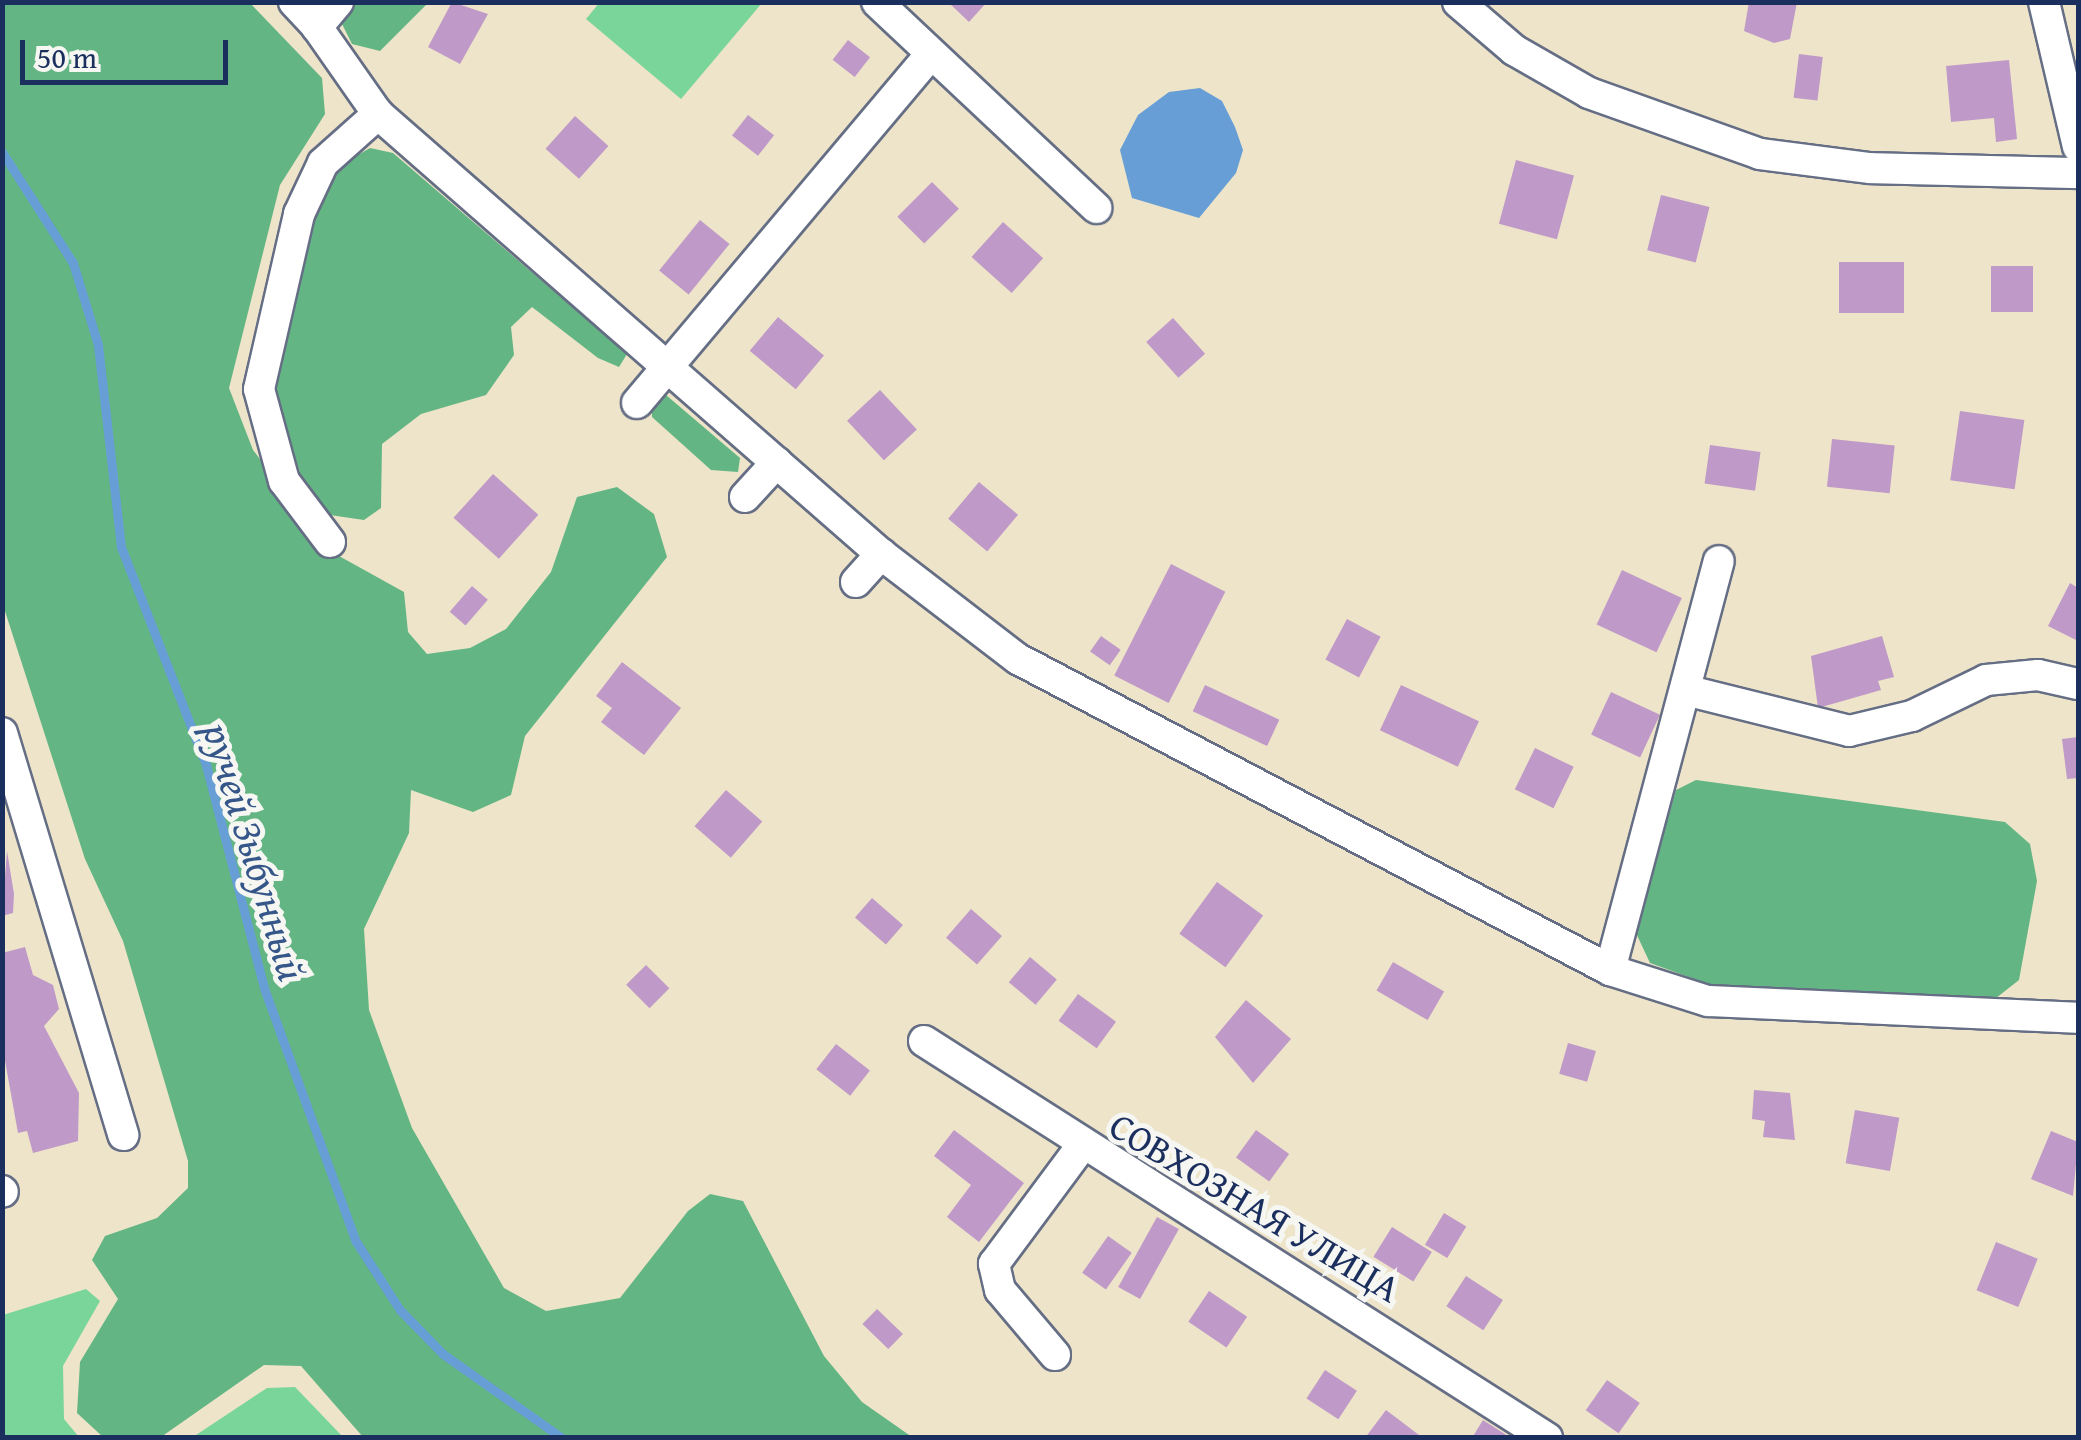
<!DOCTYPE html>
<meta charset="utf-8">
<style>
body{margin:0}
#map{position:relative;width:2081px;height:1440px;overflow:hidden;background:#eee4ca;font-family:"Gentium Book Plus",serif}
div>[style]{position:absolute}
.green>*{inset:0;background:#7ad59b}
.forest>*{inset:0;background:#63b683}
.water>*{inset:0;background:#669ed5}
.stream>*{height:9px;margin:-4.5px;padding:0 4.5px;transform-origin:4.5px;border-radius:4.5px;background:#669ed5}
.building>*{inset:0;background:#bf99c7;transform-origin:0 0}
.roads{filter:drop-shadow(2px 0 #656e84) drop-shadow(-2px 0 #656e84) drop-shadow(0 2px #656e84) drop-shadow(0 -2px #656e84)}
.minor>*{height:30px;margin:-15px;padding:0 15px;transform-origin:15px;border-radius:15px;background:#fff}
span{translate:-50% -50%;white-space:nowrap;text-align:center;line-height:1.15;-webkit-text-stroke:10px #f6f6f2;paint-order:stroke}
.street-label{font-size:38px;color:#1b2f5e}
.water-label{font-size:40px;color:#355688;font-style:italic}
.frame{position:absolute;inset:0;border:5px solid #1b2f5e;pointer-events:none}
.scale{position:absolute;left:20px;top:40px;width:208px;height:45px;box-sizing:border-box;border:5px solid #1b2f5e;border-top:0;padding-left:12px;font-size:30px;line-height:35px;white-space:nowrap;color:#1b2f5e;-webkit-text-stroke:8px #f6f6f2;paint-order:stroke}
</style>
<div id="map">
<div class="green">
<div style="clip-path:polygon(600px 2px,762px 2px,762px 3px,681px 99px,586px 19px)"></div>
<div style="clip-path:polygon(86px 1289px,100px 1301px,63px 1366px,64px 1419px,79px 1437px,3px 1437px,3px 1315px)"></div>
<div style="clip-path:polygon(295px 1387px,343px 1437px,193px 1437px,267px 1388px)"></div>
</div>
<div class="forest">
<div style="clip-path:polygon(3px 3px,250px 3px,322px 78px,325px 114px,280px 185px,229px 388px,253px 450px,330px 551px,404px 592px,408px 632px,427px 654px,470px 648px,506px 629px,551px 572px,577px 497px,617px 487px,654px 514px,667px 557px,525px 736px,511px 795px,473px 812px,411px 790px,409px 833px,364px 929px,369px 1010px,412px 1128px,504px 1288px,546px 1311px,620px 1298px,688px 1211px,710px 1194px,743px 1201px,824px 1356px,862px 1402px,912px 1437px,363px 1437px,301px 1366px,264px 1365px,161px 1437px,103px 1437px,77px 1413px,80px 1362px,118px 1299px,92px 1260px,105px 1236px,157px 1218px,188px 1188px,188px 1161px,123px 941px,85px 859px,3px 605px)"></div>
<div style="clip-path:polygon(345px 3px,428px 3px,380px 51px,352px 44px,339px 18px)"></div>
<div style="clip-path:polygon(370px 148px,393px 153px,627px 354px,619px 367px,598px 358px,532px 307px,511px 327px,514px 355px,486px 395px,421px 414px,382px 444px,381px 508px,364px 520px,330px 515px,301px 477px,275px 389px,316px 205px,344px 163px)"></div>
<div style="clip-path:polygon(666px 395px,740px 458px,738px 472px,711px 470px,652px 417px,652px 403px)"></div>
<div style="clip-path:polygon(1696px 780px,2005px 822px,2030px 844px,2037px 881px,2019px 980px,1991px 1002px,1798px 993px,1711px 985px,1650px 963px,1635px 931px,1676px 790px)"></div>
</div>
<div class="water">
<div style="clip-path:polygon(1200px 88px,1222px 101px,1235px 127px,1243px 150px,1236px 173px,1199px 218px,1132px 198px,1120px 150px,1138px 115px,1169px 92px)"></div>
</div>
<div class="stream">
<div style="left:2px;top:152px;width:132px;rotate:57.4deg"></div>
<div style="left:73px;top:263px;width:86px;rotate:73deg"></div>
<div style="left:98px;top:345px;width:203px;rotate:83.5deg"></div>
<div style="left:121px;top:547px;width:234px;rotate:68.7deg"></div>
<div style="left:206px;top:765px;width:230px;rotate:75.4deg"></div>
<div style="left:264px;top:988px;width:268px;rotate:70.1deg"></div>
<div style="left:355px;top:1240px;width:83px;rotate:57.3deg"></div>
<div style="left:400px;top:1310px;width:62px;rotate:45.7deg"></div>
<div style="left:443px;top:1354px;width:146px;rotate:35.2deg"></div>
</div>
<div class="building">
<div style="clip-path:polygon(452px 2px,488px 14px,460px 64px,428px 47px)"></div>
<div style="clip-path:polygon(948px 2px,987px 2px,969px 22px)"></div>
<div style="clip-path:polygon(1749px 2px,1797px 2px,1790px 39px,1774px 43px,1744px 31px)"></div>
<div style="left:848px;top:40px;width:28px;height:25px;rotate:38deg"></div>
<div style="left:1799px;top:54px;width:24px;height:44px;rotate:7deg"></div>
<div style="clip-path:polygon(2009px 60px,2017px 139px,1996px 142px,1994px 118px,1951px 122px,1946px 66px)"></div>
<div style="left:748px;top:115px;width:33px;height:26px;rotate:38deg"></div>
<div style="left:575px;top:116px;width:45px;height:44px;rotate:42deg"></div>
<div style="left:1516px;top:160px;width:60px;height:66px;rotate:15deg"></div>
<div style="left:932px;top:182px;width:38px;height:49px;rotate:45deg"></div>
<div style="left:1661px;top:195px;width:50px;height:57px;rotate:14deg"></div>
<div style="left:700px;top:220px;width:38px;height:65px;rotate:39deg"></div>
<div style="left:1003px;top:222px;width:54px;height:47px;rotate:42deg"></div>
<div style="left:1839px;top:262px;width:65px;height:51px"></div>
<div style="left:1991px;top:266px;width:42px;height:46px"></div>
<div style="left:778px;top:317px;width:60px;height:44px;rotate:40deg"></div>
<div style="left:1173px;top:318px;width:48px;height:36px;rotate:48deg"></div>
<div style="left:880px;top:390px;width:54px;height:45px;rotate:47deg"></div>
<div style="left:1960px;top:411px;width:65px;height:70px;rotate:8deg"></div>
<div style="left:1832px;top:439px;width:63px;height:48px;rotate:6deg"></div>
<div style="left:1710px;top:445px;width:51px;height:39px;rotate:8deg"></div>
<div style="left:493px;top:474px;width:61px;height:59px;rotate:42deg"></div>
<div style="left:979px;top:482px;width:51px;height:48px;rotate:40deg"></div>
<div style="left:1171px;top:564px;width:61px;height:125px;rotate:27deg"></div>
<div style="left:1622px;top:570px;width:66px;height:60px;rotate:25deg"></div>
<div style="clip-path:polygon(2070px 583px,2078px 588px,2078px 641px,2048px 626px)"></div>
<div style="left:472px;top:586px;width:21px;height:34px;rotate:41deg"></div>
<div style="left:1347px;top:619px;width:38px;height:46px;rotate:28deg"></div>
<div style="left:1101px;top:636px;width:24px;height:19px;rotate:35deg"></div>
<div style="clip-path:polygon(1882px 636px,1894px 677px,1878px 681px,1881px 690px,1818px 708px,1811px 656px)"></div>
<div style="clip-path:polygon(622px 662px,681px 708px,644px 755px,601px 722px,612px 708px,596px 696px)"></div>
<div style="left:1205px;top:685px;width:82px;height:29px;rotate:25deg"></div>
<div style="left:1401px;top:685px;width:86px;height:50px;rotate:25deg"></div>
<div style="left:1611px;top:692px;width:54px;height:47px;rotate:25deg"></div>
<div style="clip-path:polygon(2078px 737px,2078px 778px,2067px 779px,2062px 739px)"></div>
<div style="left:1535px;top:748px;width:43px;height:46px;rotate:26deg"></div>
<div style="left:726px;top:790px;width:48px;height:48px;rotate:41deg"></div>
<div style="clip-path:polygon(7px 851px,14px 894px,13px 913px,2px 916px)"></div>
<div style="left:1217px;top:882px;width:57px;height:64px;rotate:36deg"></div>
<div style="left:872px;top:898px;width:41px;height:26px;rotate:41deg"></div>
<div style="left:971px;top:909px;width:41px;height:38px;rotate:41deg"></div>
<div style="clip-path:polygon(25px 947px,33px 975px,53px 985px,59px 1009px,44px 1026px,79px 1093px,78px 1141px,33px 1153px,27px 1131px,18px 1133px,2px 1044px,2px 953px)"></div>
<div style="left:1030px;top:957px;width:35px;height:33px;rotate:40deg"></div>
<div style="left:1393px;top:962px;width:59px;height:33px;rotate:30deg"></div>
<div style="left:646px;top:965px;width:33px;height:28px;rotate:45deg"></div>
<div style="left:1078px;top:994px;width:47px;height:33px;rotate:36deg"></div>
<div style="clip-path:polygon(1246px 1000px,1291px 1039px,1253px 1083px,1215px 1037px)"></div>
<div style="left:1568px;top:1043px;width:29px;height:32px;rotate:16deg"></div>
<div style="left:836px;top:1044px;width:43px;height:32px;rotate:38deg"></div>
<div style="clip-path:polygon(1754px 1090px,1790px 1093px,1795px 1140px,1763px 1137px,1765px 1121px,1752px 1119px)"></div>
<div style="left:1855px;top:1110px;width:45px;height:54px;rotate:10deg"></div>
<div style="clip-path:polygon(954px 1130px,1024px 1183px,979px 1242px,947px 1217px,971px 1185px,934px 1156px)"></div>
<div style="left:1256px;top:1130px;width:41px;height:34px;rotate:36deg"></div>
<div style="clip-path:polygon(2051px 1131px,2078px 1142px,2073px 1196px,2031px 1179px)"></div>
<div style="left:1444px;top:1213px;width:26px;height:37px;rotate:31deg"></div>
<div style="left:1157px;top:1217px;width:25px;height:80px;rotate:29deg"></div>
<div style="left:1392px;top:1227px;width:47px;height:35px;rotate:32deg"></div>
<div style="left:1108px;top:1236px;width:29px;height:45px;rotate:35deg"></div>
<div style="left:1996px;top:1242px;width:45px;height:52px;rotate:22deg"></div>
<div style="left:1466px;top:1276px;width:44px;height:36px;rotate:33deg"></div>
<div style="left:1209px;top:1291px;width:46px;height:37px;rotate:34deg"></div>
<div style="left:877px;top:1309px;width:36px;height:21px;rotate:44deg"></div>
<div style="left:1325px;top:1370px;width:38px;height:34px;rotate:33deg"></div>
<div style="left:1607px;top:1380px;width:40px;height:37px;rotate:35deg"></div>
<div style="clip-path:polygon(1386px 1410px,1423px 1438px,1365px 1438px)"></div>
<div style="clip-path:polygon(1483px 1420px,1511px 1438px,1472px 1438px)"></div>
</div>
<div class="roads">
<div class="minor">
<div style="left:294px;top:2px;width:34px;rotate:47deg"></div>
<div style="left:338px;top:2px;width:33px;rotate:130deg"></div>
<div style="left:317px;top:27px;width:106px;rotate:55deg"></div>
<div style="left:378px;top:114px;width:668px;rotate:41.18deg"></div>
<div style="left:881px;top:554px;width:173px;rotate:37.5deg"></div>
<div style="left:1018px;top:659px;width:669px;rotate:27.71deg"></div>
<div style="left:1610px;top:970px;width:103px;rotate:17.6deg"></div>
<div style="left:1708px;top:1001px;width:370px;rotate:2.6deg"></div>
<div style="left:877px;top:2px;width:301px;rotate:43.2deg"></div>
<div style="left:1458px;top:2px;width:74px;rotate:40.6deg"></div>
<div style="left:1514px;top:50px;width:86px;rotate:29.8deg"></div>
<div style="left:1589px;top:93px;width:182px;rotate:19.6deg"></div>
<div style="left:1760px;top:154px;width:111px;rotate:7.3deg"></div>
<div style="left:1870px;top:168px;width:208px;rotate:1.4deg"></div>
<div style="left:2044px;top:2px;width:149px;rotate:76.8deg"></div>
<div style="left:637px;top:403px;width:450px;rotate:-49.9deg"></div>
<div style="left:745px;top:497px;width:47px;rotate:-47.6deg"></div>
<div style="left:330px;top:542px;width:76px;rotate:-127deg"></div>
<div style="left:284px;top:481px;width:95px;rotate:-105.2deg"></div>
<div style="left:259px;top:389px;width:180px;rotate:-77.1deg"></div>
<div style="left:299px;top:214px;width:56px;rotate:-64.8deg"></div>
<div style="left:323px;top:163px;width:74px;rotate:-41.7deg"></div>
<div style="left:856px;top:582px;width:38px;rotate:-48deg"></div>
<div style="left:1689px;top:691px;width:165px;rotate:14deg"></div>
<div style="left:1849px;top:731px;width:65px;rotate:-13.4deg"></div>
<div style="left:1912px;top:716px;width:82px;rotate:-25.9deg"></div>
<div style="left:1986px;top:680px;width:52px;rotate:-5.5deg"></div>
<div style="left:2038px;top:675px;width:41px;rotate:12.7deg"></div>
<div style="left:2px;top:733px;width:420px;rotate:73.2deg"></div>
<div style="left:1610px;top:970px;width:423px;rotate:-75.1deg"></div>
<div style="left:924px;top:1041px;width:739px;rotate:32.51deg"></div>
<div style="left:2px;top:1191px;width:1px;rotate:45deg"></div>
<div style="left:1055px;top:1355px;width:85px;rotate:-130.2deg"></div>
<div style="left:1000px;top:1290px;width:27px;rotate:-103deg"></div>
<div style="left:994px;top:1264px;width:144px;rotate:-53.4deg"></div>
</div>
</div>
<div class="street-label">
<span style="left:1255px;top:1207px;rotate:31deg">СОВХОЗНАЯ УЛИЦА</span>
</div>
<div class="water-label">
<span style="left:255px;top:852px;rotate:73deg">ручей Зыбунный</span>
</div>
<div class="frame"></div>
<div class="scale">50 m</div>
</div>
